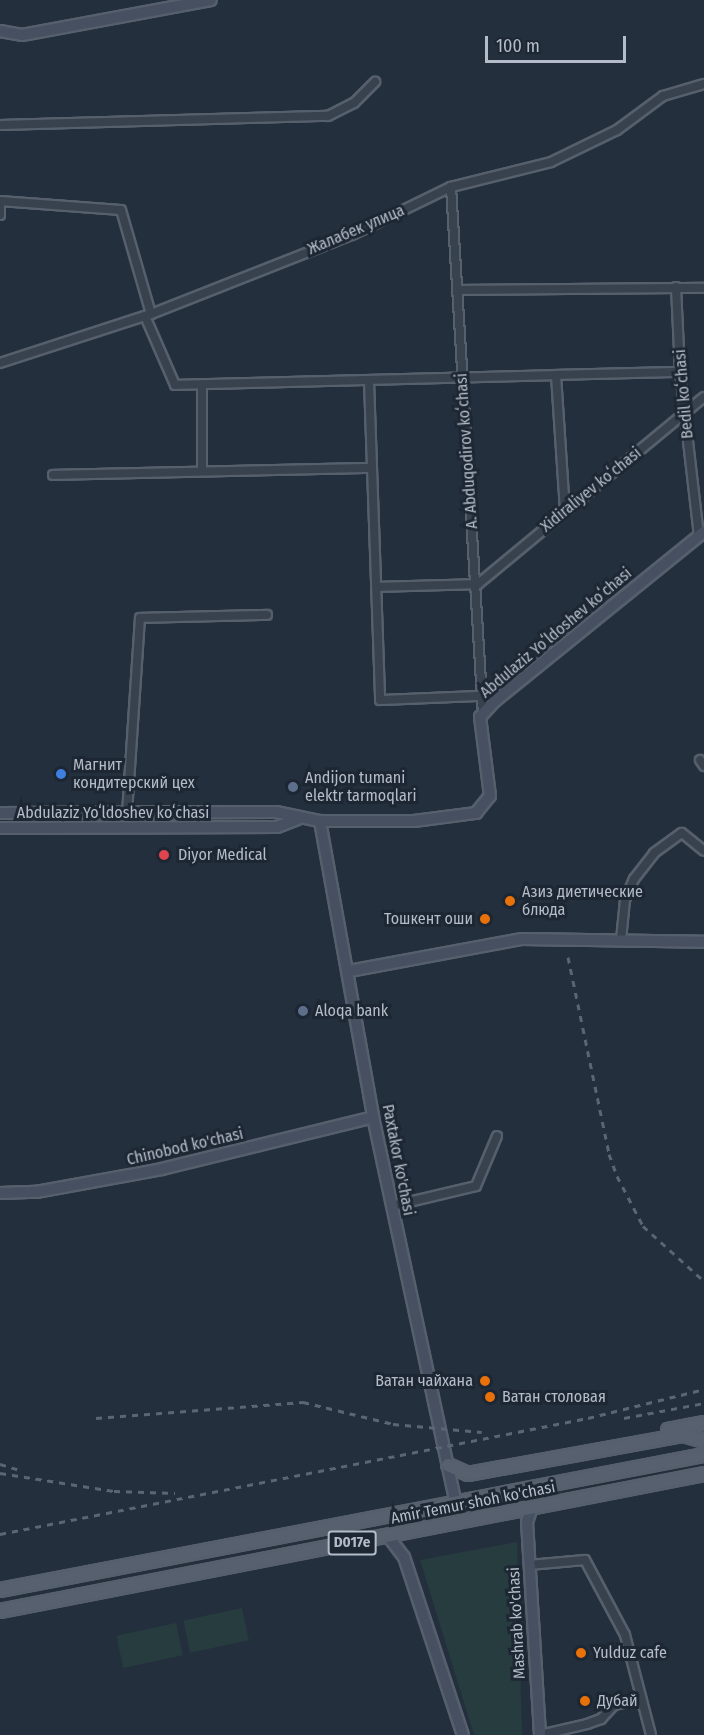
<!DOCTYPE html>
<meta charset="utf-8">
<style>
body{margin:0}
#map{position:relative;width:704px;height:1735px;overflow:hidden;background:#242f3e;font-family:"Fira Sans Condensed",sans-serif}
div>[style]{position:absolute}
.green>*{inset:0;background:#263c3f;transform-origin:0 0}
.roads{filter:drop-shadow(2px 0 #565f6c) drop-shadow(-2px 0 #565f6c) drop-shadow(0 2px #565f6c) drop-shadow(0 -2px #565f6c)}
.street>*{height:8px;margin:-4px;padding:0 4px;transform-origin:4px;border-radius:4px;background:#38414e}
.secondary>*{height:10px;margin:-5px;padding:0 5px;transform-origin:5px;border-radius:5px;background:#465061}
.primary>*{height:12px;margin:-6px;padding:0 6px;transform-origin:6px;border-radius:6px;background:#56606e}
.rail>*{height:3px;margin-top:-1.5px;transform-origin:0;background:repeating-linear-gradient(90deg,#5a6575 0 6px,transparent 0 12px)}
.dots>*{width:16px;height:16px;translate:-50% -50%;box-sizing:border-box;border:3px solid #1d2633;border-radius:50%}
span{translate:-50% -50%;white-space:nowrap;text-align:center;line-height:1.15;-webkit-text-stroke:6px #1d2633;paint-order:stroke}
.shield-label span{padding:2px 4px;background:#1d2633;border:2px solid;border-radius:4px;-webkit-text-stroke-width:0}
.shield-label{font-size:15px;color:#b4bcc9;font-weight:700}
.street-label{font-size:16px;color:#b4bcc9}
.poi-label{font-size:16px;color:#b4bcc9}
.left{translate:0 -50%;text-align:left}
.right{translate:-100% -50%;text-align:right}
.scale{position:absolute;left:485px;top:36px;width:141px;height:27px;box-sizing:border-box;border:3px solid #b4bcc9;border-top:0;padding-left:8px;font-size:18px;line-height:21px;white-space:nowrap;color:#b4bcc9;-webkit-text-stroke:4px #1d2633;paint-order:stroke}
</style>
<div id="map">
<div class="green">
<div style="clip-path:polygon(517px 1542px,522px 1735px,474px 1735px,420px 1560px)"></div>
<div style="left:242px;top:1608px;width:33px;height:60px;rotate:78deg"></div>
<div style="left:176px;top:1623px;width:33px;height:61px;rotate:78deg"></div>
</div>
<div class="roads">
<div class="street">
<div style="left:0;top:125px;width:328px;rotate:-1.6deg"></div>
<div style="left:328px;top:116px;width:29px;rotate:-27deg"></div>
<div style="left:354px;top:103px;width:30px;rotate:-45deg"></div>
<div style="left:451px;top:187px;width:528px;rotate:86.53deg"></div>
<div style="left:0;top:215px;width:14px;rotate:-90deg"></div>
<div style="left:0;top:201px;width:121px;rotate:4.3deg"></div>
<div style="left:121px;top:210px;width:108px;rotate:73.9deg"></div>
<div style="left:676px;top:287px;width:85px;rotate:87.3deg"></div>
<div style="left:680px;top:372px;width:165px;rotate:83.4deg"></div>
<div style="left:459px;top:290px;width:245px;rotate:-0.5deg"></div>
<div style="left:145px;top:316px;width:75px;rotate:66.5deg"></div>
<div style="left:175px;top:385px;width:381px;rotate:-1.5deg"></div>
<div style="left:0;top:363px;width:159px;rotate:-18deg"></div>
<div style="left:151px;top:314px;width:216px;rotate:-21.5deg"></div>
<div style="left:352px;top:235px;width:110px;rotate:-25.9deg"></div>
<div style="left:451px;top:187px;width:103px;rotate:-14deg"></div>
<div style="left:551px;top:162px;width:73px;rotate:-25.9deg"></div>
<div style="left:617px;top:130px;width:57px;rotate:-36.5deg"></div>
<div style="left:663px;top:96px;width:43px;rotate:-16.3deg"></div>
<div style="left:369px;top:381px;width:319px;rotate:88deg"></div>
<div style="left:380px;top:700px;width:99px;rotate:-2.3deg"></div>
<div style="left:202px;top:385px;width:86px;rotate:90deg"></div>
<div style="left:53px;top:475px;width:319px;rotate:-1.3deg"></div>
<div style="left:565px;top:511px;width:136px;rotate:-93.8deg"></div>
<div style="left:556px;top:375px;width:124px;rotate:-1.4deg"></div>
<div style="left:378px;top:587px;width:100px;rotate:-1.7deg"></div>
<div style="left:478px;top:584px;width:293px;rotate:-39.6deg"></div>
<div style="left:700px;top:760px;width:7px;rotate:56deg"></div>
<div style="left:127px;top:813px;width:195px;rotate:-86.2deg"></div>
<div style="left:140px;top:618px;width:127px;rotate:-1.4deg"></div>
<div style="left:621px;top:940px;width:40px;rotate:-84.3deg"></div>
<div style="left:625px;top:900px;width:23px;rotate:-67deg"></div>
<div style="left:634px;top:879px;width:33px;rotate:-52deg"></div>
<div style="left:654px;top:853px;width:34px;rotate:-36deg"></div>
<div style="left:682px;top:833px;width:28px;rotate:39deg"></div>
<div style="left:392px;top:1206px;width:86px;rotate:-13.4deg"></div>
<div style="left:476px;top:1186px;width:54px;rotate:-67.2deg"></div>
<div style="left:529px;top:1565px;width:56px;rotate:-5.1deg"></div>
<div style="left:585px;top:1560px;width:85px;rotate:61.9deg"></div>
<div style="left:625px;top:1635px;width:103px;rotate:75.4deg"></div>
<div style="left:540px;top:1735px;width:48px;rotate:-13.2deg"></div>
<div style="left:587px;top:1724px;width:15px;rotate:-20deg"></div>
<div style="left:601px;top:1719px;width:19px;rotate:-47deg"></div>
<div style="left:614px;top:1705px;width:28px;rotate:-13deg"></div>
</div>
<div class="secondary">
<div style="left:0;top:31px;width:22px;rotate:10deg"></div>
<div style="left:22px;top:35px;width:192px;rotate:-10.5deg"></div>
<div style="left:0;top:813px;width:276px;rotate:-0.2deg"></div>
<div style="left:276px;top:812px;width:45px;rotate:11.6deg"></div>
<div style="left:320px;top:821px;width:94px"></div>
<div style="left:414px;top:821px;width:63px;rotate:-7.4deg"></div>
<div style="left:476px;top:813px;width:22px;rotate:-51deg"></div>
<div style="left:490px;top:796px;width:80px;rotate:-97.2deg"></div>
<div style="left:480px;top:717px;width:22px;rotate:-47deg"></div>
<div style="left:495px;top:701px;width:269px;rotate:-39deg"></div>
<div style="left:320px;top:821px;width:301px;rotate:79.8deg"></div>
<div style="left:373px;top:1117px;width:395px;rotate:77.9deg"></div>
<div style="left:0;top:828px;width:277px;rotate:-0.2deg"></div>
<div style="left:277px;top:827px;width:22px;rotate:-21deg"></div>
<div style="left:349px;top:971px;width:176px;rotate:-10.5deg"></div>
<div style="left:522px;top:939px;width:182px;rotate:0.9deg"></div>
<div style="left:0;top:1193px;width:36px;rotate:-2deg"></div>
<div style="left:36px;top:1192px;width:128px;rotate:-10.3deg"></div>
<div style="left:162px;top:1169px;width:217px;rotate:-13.8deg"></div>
<div style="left:531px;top:1510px;width:13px;rotate:108deg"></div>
<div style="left:527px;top:1522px;width:213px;rotate:86.5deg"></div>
<div style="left:388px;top:1536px;width:26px;rotate:53deg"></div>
<div style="left:404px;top:1557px;width:188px;rotate:71.7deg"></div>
</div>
<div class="primary">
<div style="left:668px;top:1430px;width:37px;rotate:-11deg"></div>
<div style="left:448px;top:1465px;width:22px;rotate:24deg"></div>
<div style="left:468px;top:1474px;width:219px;rotate:-10.3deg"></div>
<div style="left:683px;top:1435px;width:22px;rotate:16deg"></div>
<div style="left:0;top:1590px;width:717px;rotate:-10.86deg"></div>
<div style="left:0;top:1611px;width:717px;rotate:-11.01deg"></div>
</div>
</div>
<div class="rail">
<div style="left:568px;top:957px;width:201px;rotate:78.2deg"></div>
<div style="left:609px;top:1154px;width:23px;rotate:70deg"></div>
<div style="left:617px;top:1176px;width:56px;rotate:62.5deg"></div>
<div style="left:643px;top:1226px;width:82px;rotate:42deg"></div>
<div style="left:96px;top:1418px;width:208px;rotate:-4.4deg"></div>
<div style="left:303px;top:1402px;width:93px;rotate:13.7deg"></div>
<div style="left:393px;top:1424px;width:89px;rotate:5.1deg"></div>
<div style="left:624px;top:1418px;width:81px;rotate:-10.6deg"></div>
<div style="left:0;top:1464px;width:21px;rotate:17deg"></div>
<div style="left:0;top:1473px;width:115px;rotate:9deg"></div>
<div style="left:114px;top:1491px;width:61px;rotate:1.9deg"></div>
<div style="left:0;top:1534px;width:599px;rotate:-11.16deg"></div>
<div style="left:588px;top:1418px;width:120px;rotate:-14deg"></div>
</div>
<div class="dots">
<div style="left:61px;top:774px;background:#3f7fe0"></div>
<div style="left:293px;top:787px;background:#5c6f8a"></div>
<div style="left:164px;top:855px;background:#e0444e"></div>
<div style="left:510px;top:901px;background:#e8710a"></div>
<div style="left:485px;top:919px;background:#e8710a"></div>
<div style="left:303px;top:1011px;background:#5c6f8a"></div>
<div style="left:485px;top:1381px;background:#e8710a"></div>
<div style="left:490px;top:1397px;background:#e8710a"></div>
<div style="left:581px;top:1653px;background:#e8710a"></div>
<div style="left:585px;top:1701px;background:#e8710a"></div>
</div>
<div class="shield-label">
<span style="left:352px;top:1543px">D017e</span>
</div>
<div class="street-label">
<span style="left:356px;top:230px;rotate:-23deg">Жалабек улица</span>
<span style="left:684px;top:394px;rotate:-95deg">Bedil koʻchasi</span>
<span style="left:467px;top:451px;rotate:-94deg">A. Abduqodirov koʻchasi</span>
<span style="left:591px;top:490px;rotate:-39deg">Xidiraliyev koʻchasi</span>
<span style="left:556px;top:633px;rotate:-40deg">Abdulaziz Yoʻldoshev koʻchasi</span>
<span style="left:113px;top:813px">Abdulaziz Yoʻldoshev koʻchasi</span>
<span style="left:185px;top:1147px;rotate:-13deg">Chinobod ko'chasi</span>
<span style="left:398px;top:1160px;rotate:79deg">Paxtakor ko'chasi</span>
<span style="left:473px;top:1503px;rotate:-11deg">Amir Temur shoh ko'chasi</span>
<span style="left:517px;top:1623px;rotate:-93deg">Mashrab ko'chasi</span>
</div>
<div class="poi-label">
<span class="left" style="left:73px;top:774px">Магнит<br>кондитерский цех</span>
<span class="left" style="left:305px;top:787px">Andijon tumani<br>elektr tarmoqlari</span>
<span class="left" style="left:178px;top:855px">Diyor Medical</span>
<span class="left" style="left:522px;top:901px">Азиз диетические<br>блюда</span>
<span class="right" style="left:473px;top:919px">Тошкент оши</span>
<span class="left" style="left:315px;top:1011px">Aloqa bank</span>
<span class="right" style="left:473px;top:1381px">Ватан чайхана</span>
<span class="left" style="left:502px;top:1397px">Ватан столовая</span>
<span class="left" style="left:593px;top:1653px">Yulduz cafe</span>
<span class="left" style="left:597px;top:1701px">Дубай</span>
</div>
<div class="scale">100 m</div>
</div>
